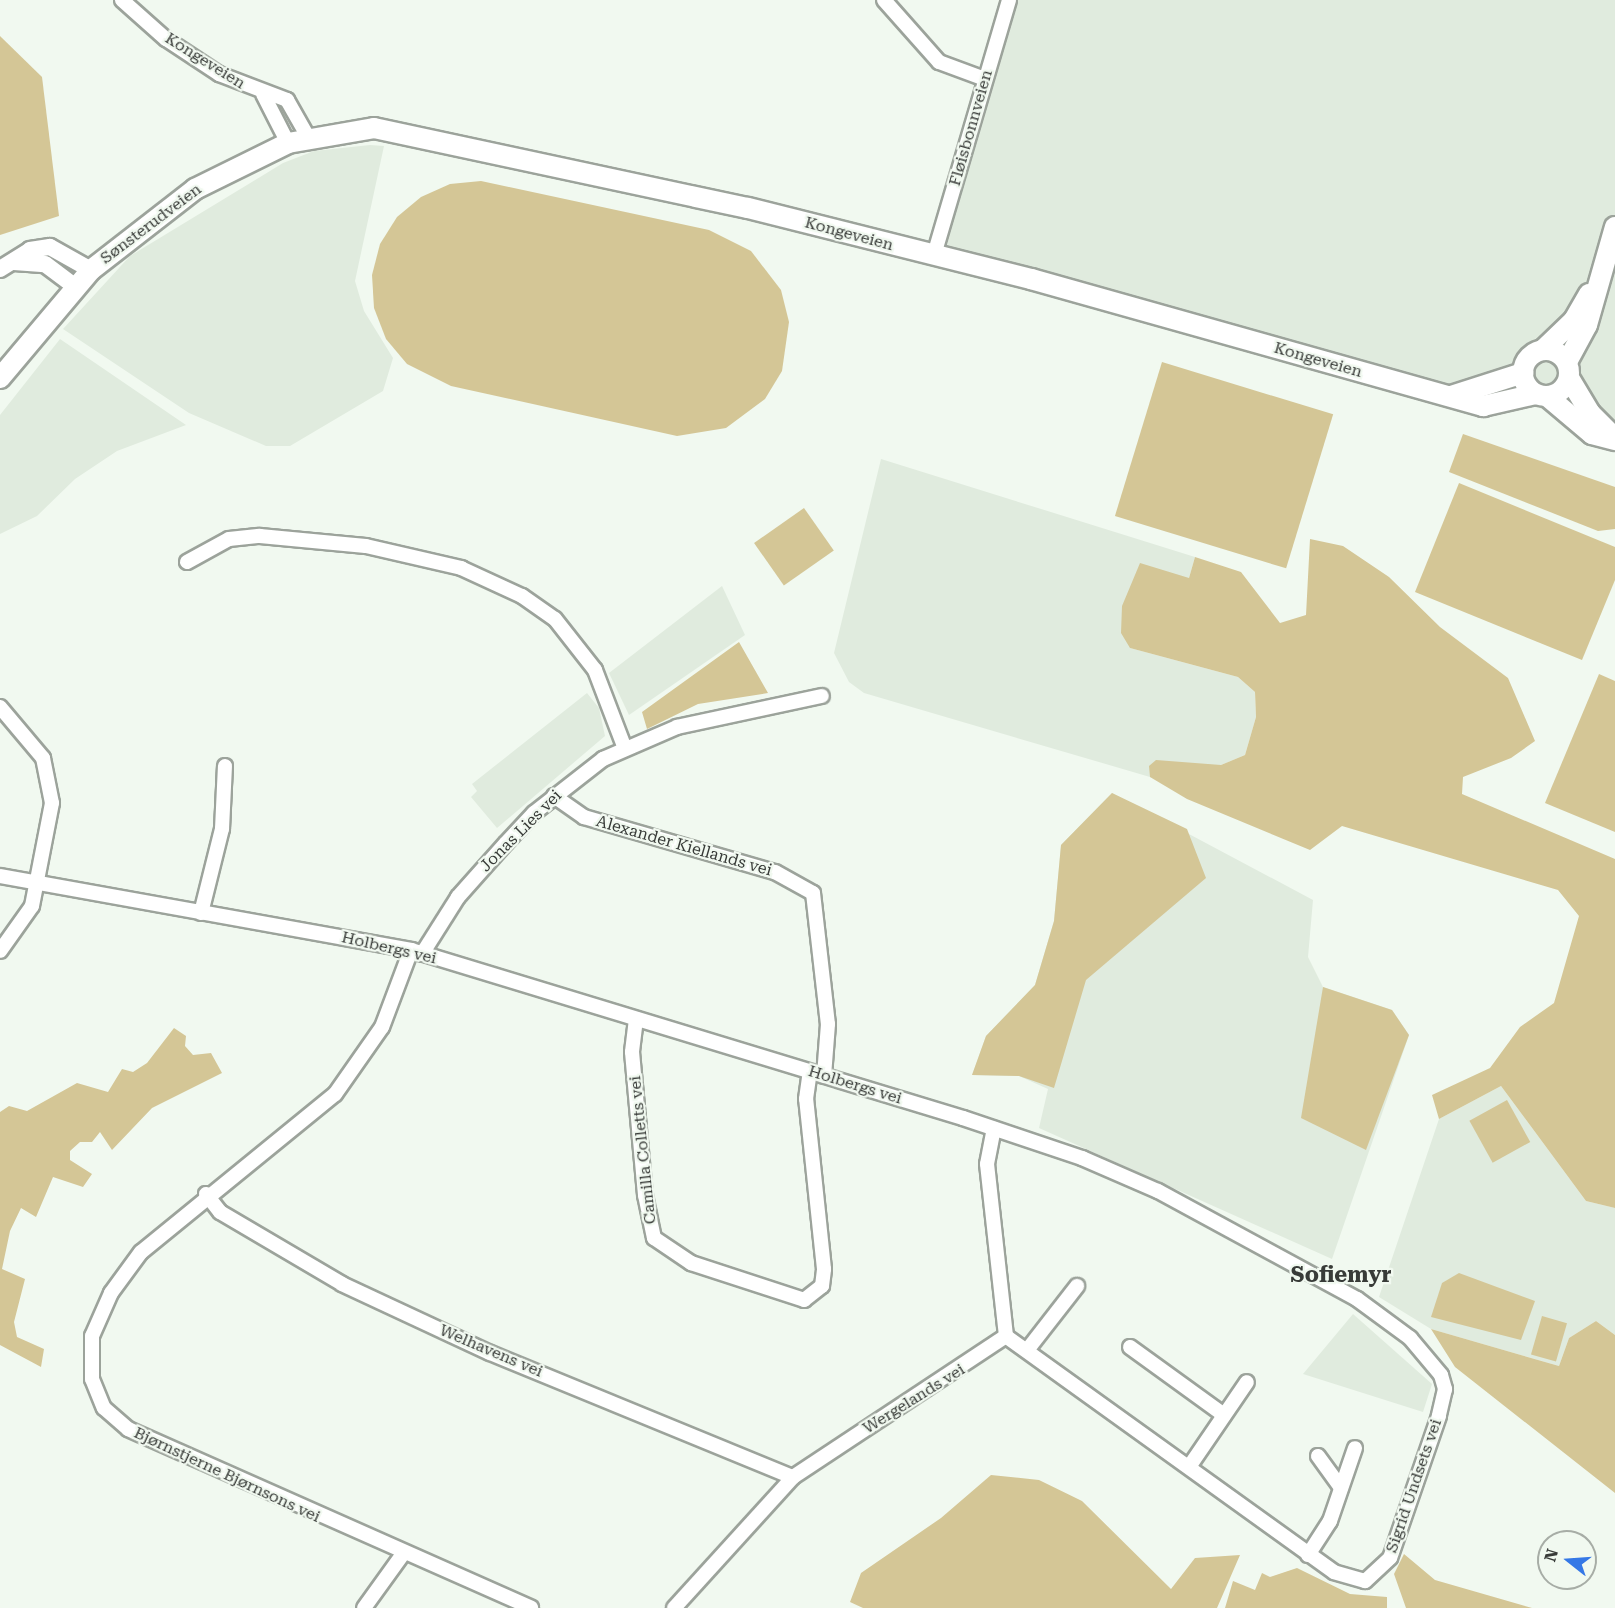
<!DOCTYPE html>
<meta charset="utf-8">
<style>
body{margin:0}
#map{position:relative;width:1615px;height:1608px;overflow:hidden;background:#f1f9f0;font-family:"Roboto Serif",serif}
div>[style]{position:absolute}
.built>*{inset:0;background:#e0ebde}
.green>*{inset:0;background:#d4c696;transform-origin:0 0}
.roads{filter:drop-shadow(2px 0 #9ca39b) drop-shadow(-2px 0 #9ca39b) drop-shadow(0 2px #9ca39b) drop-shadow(0 -2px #9ca39b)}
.minor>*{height:14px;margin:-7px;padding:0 7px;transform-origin:7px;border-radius:7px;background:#fff}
.tertiary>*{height:16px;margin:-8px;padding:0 8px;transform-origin:8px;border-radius:8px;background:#fff}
.secondary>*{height:20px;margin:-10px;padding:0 10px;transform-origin:10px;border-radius:10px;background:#fff}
.secondary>.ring{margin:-10px;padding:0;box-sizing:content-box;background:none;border:20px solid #fff;border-radius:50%}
span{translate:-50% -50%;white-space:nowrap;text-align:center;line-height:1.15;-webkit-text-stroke:4.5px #f1f9f0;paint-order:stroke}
.street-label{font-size:16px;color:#383b38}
.district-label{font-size:22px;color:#383b38;font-weight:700}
.north{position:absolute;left:1537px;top:1530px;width:60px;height:60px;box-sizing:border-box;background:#f1f9f0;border:2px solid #a7ada6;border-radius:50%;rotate:287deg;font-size:16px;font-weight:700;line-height:24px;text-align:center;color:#383b38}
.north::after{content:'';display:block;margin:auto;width:21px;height:27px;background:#3578e6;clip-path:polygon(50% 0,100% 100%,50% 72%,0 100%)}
</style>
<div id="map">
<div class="built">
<div style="clip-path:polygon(1009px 0,1615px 0,1615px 428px,931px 247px)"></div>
<div style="clip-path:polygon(370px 145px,384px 146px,355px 281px,364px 311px,393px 358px,383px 391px,290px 446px,266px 446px,189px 413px,63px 329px,130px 256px,283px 163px,314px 151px)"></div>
<div style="clip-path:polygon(60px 339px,186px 425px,117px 451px,75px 479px,37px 516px,0 534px,0 415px)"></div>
<div style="clip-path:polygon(881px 459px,1195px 557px,1189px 578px,1130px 648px,1238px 677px,1255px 692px,1256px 717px,1245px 755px,1221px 765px,1150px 766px,1150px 777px,864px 693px,849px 682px,834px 653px)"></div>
<div style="clip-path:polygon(722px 586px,745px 635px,629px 715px,609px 673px)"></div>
<div style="clip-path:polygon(587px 693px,599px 708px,605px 736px,497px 828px,471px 797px,477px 791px,472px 784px)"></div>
<div style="clip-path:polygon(1112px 793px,1313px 900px,1308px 957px,1323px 987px,1392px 1010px,1409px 1035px,1332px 1259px,1039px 1128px,1048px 1089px,1019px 1076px,972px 1075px,986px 1036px,1035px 985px,1054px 921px,1061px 845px)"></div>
<div style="clip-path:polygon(1501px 1086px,1586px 1201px,1615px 1208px,1615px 1335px,1596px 1321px,1569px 1338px,1559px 1366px,1431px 1329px,1379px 1297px,1439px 1119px)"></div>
<div style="clip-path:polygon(1353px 1314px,1432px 1384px,1423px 1412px,1303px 1374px)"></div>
</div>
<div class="green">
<div style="clip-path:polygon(0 36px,42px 77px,59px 216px,0 235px)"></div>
<div style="clip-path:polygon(481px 181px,709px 230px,751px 251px,781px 290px,789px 322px,782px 371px,765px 399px,726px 428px,677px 436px,451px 386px,407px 364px,386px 339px,374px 308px,372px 275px,380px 244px,397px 217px,421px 197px,450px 184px)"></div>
<div style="left:1162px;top:362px;width:179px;height:161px;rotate:17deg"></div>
<div style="clip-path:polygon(1463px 434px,1615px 487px,1615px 529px,1598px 531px,1449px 472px)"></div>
<div style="clip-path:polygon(1459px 483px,1615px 547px,1615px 580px,1582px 660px,1415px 592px)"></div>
<div style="left:804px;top:508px;width:52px;height:61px;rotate:55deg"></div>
<div style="clip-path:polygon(1310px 539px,1343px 546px,1389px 577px,1440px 627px,1508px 678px,1535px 741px,1511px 758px,1463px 777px,1462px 794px,1615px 859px,1615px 1208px,1586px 1201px,1501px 1086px,1439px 1119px,1432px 1095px,1490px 1068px,1520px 1027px,1554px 1003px,1579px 916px,1558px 890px,1342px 826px,1310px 850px,1187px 799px,1150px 777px,1149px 766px,1156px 760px,1221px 765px,1245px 755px,1256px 717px,1255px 692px,1238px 677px,1130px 648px,1121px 633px,1122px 606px,1140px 563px,1189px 578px,1195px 557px,1241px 572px,1280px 623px,1306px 615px)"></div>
<div style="clip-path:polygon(739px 642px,768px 693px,698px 704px,647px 729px,642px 712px)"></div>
<div style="clip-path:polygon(1599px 674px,1615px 681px,1615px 832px,1545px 803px)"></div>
<div style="clip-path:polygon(1112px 793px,1187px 829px,1206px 878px,1086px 980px,1054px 1088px,1019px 1076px,972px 1075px,986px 1036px,1035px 985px,1054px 921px,1061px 845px)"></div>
<div style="clip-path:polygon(1323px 987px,1392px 1010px,1409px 1035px,1366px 1150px,1301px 1118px)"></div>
<div style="clip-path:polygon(174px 1028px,186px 1036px,185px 1046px,193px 1055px,211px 1053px,222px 1073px,152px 1108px,112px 1150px,100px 1132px,92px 1142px,80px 1142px,70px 1151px,70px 1160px,92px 1174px,83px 1187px,53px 1177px,36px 1217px,21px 1208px,10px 1231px,2px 1269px,25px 1279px,14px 1322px,17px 1337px,44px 1349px,41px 1367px,0 1345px,0 1112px,9px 1106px,27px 1111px,77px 1083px,108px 1092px,122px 1069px,133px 1072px,147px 1063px)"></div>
<div style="left:1507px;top:1100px;width:48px;height:43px;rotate:61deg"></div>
<div style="clip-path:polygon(1459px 1273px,1535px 1301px,1521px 1340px,1431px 1317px,1442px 1283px)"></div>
<div style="left:1542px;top:1316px;width:26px;height:40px;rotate:16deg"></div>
<div style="clip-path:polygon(1596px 1321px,1615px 1335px,1615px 1493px,1455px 1367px,1431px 1329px,1559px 1366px,1569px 1338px)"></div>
<div style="clip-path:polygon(991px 1475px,1039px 1480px,1082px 1501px,1171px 1589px,1195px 1558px,1240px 1555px,1217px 1608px,863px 1608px,850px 1602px,861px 1573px,941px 1518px)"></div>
<div style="clip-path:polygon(1404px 1554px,1435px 1580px,1532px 1608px,1406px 1608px,1394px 1574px)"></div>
<div style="clip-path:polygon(1297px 1568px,1350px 1594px,1387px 1597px,1387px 1608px,1225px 1608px,1233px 1581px,1255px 1590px,1262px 1573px,1270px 1577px)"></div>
</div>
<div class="roads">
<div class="minor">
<div style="left:122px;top:0;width:59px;rotate:41.6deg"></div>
<div style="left:166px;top:39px;width:64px;rotate:33.4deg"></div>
<div style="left:219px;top:74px;width:73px;rotate:20.9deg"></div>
<div style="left:287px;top:100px;width:43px;rotate:60.4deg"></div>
<div style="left:884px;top:0;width:83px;rotate:48.4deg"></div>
<div style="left:939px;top:62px;width:49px;rotate:20.3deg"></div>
<div style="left:263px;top:94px;width:55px;rotate:63deg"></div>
<div style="left:934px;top:255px;width:266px;rotate:-73.6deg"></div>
<div style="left:187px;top:562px;width:48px;rotate:-28.7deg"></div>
<div style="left:229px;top:539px;width:31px;rotate:-6deg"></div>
<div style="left:260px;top:536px;width:106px;rotate:5.4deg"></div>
<div style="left:366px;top:546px;width:98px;rotate:13deg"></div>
<div style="left:461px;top:568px;width:67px;rotate:24.7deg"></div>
<div style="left:522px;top:596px;width:40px;rotate:34.9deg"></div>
<div style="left:555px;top:619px;width:65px;rotate:51.9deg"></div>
<div style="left:595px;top:670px;width:81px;rotate:69.1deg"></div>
<div style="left:0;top:707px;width:67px;rotate:49.9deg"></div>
<div style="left:43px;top:758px;width:46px;rotate:78.7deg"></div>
<div style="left:52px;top:803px;width:105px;rotate:101deg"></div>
<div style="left:32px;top:906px;width:55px;rotate:125.4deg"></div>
<div style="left:554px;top:796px;width:37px;rotate:35deg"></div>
<div style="left:584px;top:817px;width:199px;rotate:16.1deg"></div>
<div style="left:775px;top:872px;width:43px;rotate:28.9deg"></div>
<div style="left:813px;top:893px;width:132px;rotate:83.5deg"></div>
<div style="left:828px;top:1024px;width:52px;rotate:94.4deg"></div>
<div style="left:0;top:876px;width:418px;rotate:10.2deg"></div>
<div style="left:411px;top:950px;width:577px;rotate:16.93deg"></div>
<div style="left:963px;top:1118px;width:126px;rotate:18.6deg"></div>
<div style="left:1082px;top:1158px;width:83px;rotate:23.5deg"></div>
<div style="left:1158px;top:1191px;width:226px;rotate:28.5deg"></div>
<div style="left:1357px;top:1299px;width:66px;rotate:36.3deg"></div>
<div style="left:1410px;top:1338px;width:48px;rotate:50deg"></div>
<div style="left:1441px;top:1375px;width:15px;rotate:74deg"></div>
<div style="left:1445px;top:1389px;width:28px;rotate:103deg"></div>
<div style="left:1439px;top:1416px;width:150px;rotate:109deg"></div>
<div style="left:1390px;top:1558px;width:34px;rotate:137deg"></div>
<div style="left:1365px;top:1581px;width:32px;rotate:-164deg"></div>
<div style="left:1334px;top:1572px;width:404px;rotate:-144.3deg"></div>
<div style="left:201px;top:913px;width:87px;rotate:-76deg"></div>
<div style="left:222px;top:829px;width:63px;rotate:-87.3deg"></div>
<div style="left:411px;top:950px;width:82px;rotate:110.6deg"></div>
<div style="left:382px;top:1027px;width:82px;rotate:125deg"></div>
<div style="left:335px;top:1094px;width:250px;rotate:140.8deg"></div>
<div style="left:141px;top:1252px;width:51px;rotate:126.2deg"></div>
<div style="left:111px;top:1293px;width:47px;rotate:113.8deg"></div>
<div style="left:92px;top:1336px;width:43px;rotate:90deg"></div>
<div style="left:92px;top:1379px;width:31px;rotate:68deg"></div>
<div style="left:104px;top:1408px;width:32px;rotate:41deg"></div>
<div style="left:128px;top:1429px;width:441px;rotate:23.9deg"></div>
<div style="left:422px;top:954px;width:67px;rotate:-57.7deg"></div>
<div style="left:458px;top:897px;width:72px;rotate:-48.4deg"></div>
<div style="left:506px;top:843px;width:41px;rotate:-47deg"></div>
<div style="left:534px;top:813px;width:88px;rotate:-38deg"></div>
<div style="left:603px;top:759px;width:81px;rotate:-23.4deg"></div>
<div style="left:677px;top:727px;width:148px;rotate:-12.1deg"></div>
<div style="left:636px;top:1019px;width:33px;rotate:97deg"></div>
<div style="left:632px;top:1052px;width:144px;rotate:84.8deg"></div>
<div style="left:645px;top:1195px;width:44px;rotate:78.2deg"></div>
<div style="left:654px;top:1238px;width:45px;rotate:34deg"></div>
<div style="left:691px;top:1263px;width:119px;rotate:18.1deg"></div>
<div style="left:804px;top:1300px;width:23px;rotate:-38deg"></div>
<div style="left:822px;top:1286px;width:17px;rotate:-83deg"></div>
<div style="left:824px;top:1269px;width:171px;rotate:-96deg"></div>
<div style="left:806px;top:1099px;width:27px;rotate:-82deg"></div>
<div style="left:206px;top:1194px;width:23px;rotate:52deg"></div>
<div style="left:220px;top:1212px;width:142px;rotate:30.5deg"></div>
<div style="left:342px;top:1284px;width:163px;rotate:25deg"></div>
<div style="left:490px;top:1353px;width:327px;rotate:22.3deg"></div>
<div style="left:1130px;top:1347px;width:116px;rotate:35.9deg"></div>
<div style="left:1028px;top:1349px;width:80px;rotate:-52.1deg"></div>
<div style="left:1318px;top:1456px;width:39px;rotate:54deg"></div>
<div style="left:1191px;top:1464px;width:99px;rotate:-55.7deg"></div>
<div style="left:1308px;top:1555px;width:40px;rotate:-57.1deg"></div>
<div style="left:1330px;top:1521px;width:77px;rotate:-71.1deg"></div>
<div style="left:364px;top:1608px;width:67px;rotate:-54.2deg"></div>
<div style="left:674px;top:1608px;width:177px;rotate:-47.7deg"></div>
<div style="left:793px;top:1477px;width:255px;rotate:-33.5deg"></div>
<div style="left:1006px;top:1336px;width:173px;rotate:-96.3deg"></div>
<div style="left:987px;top:1164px;width:36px;rotate:-79deg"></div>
</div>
<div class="tertiary">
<div style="left:14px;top:262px;width:31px;rotate:4deg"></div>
<div style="left:45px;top:264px;width:39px;rotate:37deg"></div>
<div style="left:0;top:269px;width:36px;rotate:-32deg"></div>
<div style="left:30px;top:250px;width:20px;rotate:-9deg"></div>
<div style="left:50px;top:247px;width:47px;rotate:29.3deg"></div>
</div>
<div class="secondary">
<div style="left:1544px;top:349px;width:42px;rotate:-44deg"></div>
<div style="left:1574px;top:320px;width:30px;rotate:-60deg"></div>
<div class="ring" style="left:1523px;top:350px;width:26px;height:26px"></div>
<div style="left:1567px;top:362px;width:42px;rotate:-61.6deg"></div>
<div style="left:1587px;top:325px;width:102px;rotate:-74.1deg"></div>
<div style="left:0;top:378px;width:141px;rotate:-49.9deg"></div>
<div style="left:91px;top:270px;width:132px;rotate:-37.9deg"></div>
<div style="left:195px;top:189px;width:104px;rotate:-26.3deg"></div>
<div style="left:288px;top:143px;width:87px;rotate:-9.9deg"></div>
<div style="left:374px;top:128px;width:382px;rotate:12.1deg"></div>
<div style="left:748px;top:208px;width:292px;rotate:14.1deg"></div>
<div style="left:1031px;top:279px;width:470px;rotate:15.7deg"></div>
<div style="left:1483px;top:406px;width:54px;rotate:-12.8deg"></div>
<div style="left:1569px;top:378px;width:41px;rotate:59deg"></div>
<div style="left:1590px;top:413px;width:35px;rotate:45deg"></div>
<div style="left:1451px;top:396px;width:76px;rotate:-17.7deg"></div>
<div style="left:1547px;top:396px;width:59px;rotate:40.2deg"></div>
<div style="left:1592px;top:434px;width:24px;rotate:15deg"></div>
</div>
</div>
<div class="street-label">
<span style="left:205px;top:61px;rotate:32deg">Kongeveien</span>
<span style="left:971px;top:128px;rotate:-74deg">Fløisbonnveien</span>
<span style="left:151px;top:224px;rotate:-37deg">Sønsterudveien</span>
<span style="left:849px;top:234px;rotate:15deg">Kongeveien</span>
<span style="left:1318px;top:360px;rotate:16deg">Kongeveien</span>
<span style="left:521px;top:831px;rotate:-45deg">Jonas Lies vei</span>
<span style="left:684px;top:846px;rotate:16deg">Alexander Kiellands vei</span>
<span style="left:389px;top:948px;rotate:13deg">Holbergs vei</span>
<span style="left:855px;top:1085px;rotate:17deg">Holbergs vei</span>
<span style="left:643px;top:1150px;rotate:-96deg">Camilla Colletts vei</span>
<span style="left:491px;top:1351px;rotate:23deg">Welhavens vei</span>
<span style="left:914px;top:1399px;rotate:-32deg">Wergelands vei</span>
<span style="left:227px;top:1475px;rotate:25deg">Bjørnstjerne Bjørnsons vei</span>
<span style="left:1414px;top:1486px;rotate:-71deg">Sigrid Undsets vei</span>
</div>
<div class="district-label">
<span style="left:1341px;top:1275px">Sofiemyr</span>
</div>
<div class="north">N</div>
</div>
